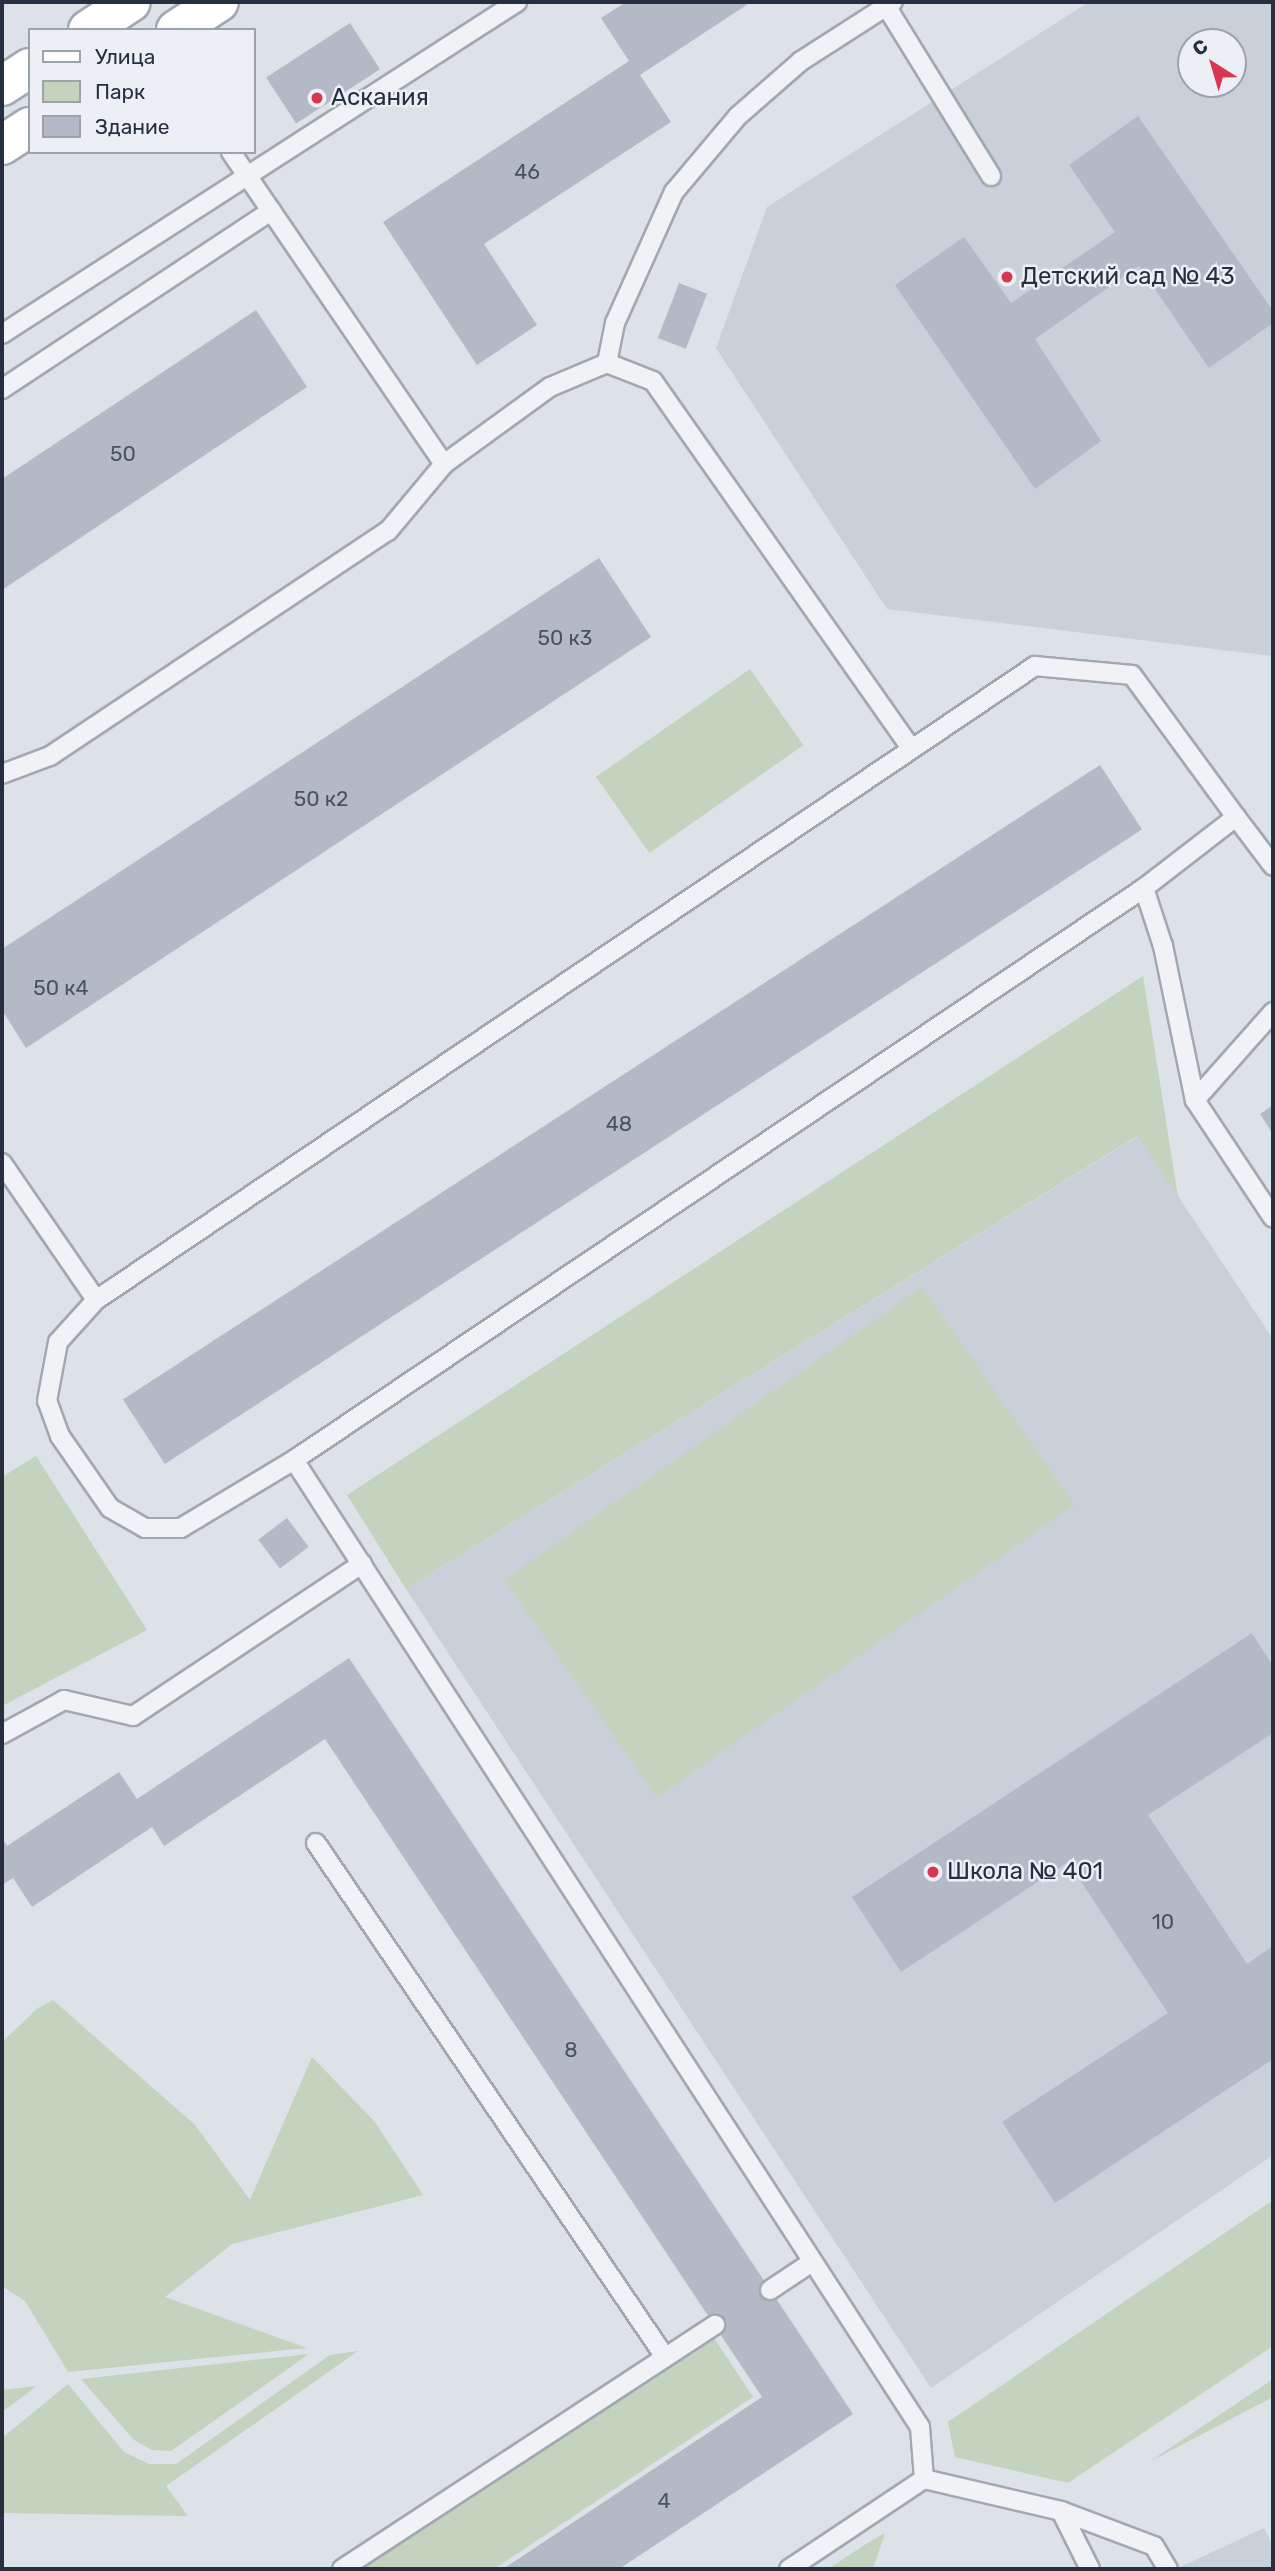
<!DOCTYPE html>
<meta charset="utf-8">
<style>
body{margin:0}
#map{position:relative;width:1275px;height:2571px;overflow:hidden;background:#dde1e8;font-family:Rubik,sans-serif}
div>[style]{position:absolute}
.built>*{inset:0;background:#cad0da}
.green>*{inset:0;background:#c3d3bd;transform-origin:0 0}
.building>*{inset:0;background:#b3bac5;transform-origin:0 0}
.roads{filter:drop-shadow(2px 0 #a2a8b2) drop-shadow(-2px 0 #a2a8b2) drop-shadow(0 2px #a2a8b2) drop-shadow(0 -2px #a2a8b2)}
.service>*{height:18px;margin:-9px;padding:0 9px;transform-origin:9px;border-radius:9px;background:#f0f2f6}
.secondary>*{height:38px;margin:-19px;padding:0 19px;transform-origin:19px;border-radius:19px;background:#fff}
.dots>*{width:19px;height:19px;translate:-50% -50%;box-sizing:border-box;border:4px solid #ecf0f6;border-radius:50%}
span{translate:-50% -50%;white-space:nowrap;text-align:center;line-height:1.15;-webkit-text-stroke:5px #ecf0f6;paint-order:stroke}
.number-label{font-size:21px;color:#485261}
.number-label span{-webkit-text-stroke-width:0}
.poi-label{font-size:24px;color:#252f40}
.left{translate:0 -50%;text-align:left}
.frame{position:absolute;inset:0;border:4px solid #252f40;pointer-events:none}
.legend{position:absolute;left:28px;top:28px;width:228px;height:126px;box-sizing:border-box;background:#ecf0f6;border:2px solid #9ca3ad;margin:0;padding:9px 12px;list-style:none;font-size:21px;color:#252f40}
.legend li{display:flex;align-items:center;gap:14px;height:35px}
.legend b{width:35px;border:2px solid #9ca3ad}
.north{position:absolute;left:1177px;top:28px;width:70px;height:70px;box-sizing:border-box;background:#ecf0f6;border:2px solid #9ca3ad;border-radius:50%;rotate:323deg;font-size:19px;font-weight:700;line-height:28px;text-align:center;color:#252f40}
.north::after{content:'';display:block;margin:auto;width:24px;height:32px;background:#d9364f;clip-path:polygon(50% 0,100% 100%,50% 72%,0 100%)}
</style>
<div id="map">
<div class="built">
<div style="clip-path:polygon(evenodd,1089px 2px,1273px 2px,1273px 656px,887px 609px,716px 348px,767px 207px,1089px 2px,1191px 42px,1233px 42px,1233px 84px,1191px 84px,1191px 42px)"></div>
<div style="clip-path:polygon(1138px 1136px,1273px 1339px,1273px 2155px,931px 2388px,406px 1589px)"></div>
<div style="clip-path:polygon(1264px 2528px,1273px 2546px,1273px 2569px,1176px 2569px)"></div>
</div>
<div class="green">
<div style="left:750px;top:669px;width:93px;height:188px;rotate:55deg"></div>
<div style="clip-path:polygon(1143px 976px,1178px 1197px,1137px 1136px,406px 1589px,347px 1495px)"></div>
<div style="left:922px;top:1287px;width:266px;height:510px;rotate:55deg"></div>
<div style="clip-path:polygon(36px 1456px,147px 1630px,2px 1706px,2px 1477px)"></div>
<div style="clip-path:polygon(53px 2000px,195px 2125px,250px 2200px,312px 2057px,375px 2122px,423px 2195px,232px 2244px,165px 2297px,307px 2348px,68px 2372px,25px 2301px,2px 2286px,2px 2042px,38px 2008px)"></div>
<div style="clip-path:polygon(1273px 2200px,1273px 2346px,1068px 2483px,955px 2457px,948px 2422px)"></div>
<div style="clip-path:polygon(712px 2335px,753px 2397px,494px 2569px,361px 2569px)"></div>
<div style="clip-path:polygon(358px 2351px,166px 2486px,188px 2516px,2px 2513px,2px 2438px,68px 2384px,124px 2452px,149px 2464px,176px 2464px,330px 2355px)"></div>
<div style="clip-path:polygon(309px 2354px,171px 2451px,152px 2450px,134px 2440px,81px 2379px)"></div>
<div style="clip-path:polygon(1273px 2379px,1273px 2397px,1149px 2462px)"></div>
<div style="clip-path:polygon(37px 2386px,2px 2412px,2px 2390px)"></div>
<div style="clip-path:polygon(885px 2533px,873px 2569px,828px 2569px,866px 2544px)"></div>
</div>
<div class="building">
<div style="clip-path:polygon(626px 2px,751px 2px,640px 75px,671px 122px,484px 244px,537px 325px,477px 365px,383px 222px,629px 61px,601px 18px)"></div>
<div style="left:350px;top:23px;width:55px;height:100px;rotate:57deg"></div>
<div style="clip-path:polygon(1138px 116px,1273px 311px,1273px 323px,1209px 368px,1139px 266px,1035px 339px,1101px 441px,1035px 489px,895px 285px,964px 237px,1011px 303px,1115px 232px,1069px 165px)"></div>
<div style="left:679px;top:283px;width:30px;height:59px;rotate:21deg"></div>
<div style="clip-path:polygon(256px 310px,307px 387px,2px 590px,2px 479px)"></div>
<div style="clip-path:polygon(599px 558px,651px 637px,26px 1048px,2px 1010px,2px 949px)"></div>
<div style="left:1100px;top:765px;width:77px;height:1165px;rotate:57deg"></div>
<div style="clip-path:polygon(1273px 1105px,1273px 1134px,1260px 1114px)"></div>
<div style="left:287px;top:1518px;width:36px;height:36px;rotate:53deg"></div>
<div style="clip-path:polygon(1252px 1633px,1273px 1666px,1273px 1733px,1148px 1815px,1247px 1964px,1273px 1946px,1273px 2059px,1055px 2203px,1002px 2122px,1168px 2013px,1068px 1862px,901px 1972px,852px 1897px)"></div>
<div style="clip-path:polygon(349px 1658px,853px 2414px,619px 2569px,503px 2569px,762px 2397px,325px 1739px,164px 1846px,152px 1827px,32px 1907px,13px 1878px,2px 1885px,2px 1838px,7px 1846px,119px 1772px,137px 1799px)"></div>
</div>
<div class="roads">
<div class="service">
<div style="left:886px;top:6px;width:200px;rotate:58.3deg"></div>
<div style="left:231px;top:152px;width:378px;rotate:55.7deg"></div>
<div style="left:2px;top:334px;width:613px;rotate:-32.81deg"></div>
<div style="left:607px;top:363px;width:41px;rotate:-78.7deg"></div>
<div style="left:615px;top:323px;width:144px;rotate:-65.8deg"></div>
<div style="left:674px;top:192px;width:99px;rotate:-49.9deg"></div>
<div style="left:738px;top:116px;width:84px;rotate:-41.1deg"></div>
<div style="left:801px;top:61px;width:109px;rotate:-32.7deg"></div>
<div style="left:2px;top:389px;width:323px;rotate:-33.5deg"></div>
<div style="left:2px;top:774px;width:51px;rotate:-20.6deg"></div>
<div style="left:50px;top:756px;width:406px;rotate:-33.7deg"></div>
<div style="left:388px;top:531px;width:87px;rotate:-50.1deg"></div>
<div style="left:444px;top:464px;width:131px;rotate:-36deg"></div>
<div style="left:550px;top:387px;width:62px;rotate:-22.8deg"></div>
<div style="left:607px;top:363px;width:49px;rotate:21.4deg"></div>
<div style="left:653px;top:381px;width:447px;rotate:54.9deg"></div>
<div style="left:1236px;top:817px;width:61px;rotate:52.9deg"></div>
<div style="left:1195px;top:1100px;width:118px;rotate:-48.4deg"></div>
<div style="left:2px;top:1163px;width:166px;rotate:55.5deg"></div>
<div style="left:294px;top:1460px;width:132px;rotate:149deg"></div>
<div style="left:181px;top:1528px;width:36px;rotate:180deg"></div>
<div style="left:145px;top:1528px;width:40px;rotate:-150.3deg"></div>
<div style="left:110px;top:1508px;width:88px;rotate:-124.8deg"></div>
<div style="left:60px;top:1436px;width:37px;rotate:-110deg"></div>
<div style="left:47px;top:1401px;width:60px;rotate:-79.4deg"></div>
<div style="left:58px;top:1342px;width:57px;rotate:-47.9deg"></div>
<div style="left:96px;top:1300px;width:1133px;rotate:-34.03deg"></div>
<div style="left:1035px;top:666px;width:97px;rotate:5.3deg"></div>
<div style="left:1132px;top:675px;width:176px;rotate:53.8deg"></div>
<div style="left:1236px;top:817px;width:116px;rotate:142.3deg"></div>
<div style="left:1144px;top:888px;width:61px;rotate:71.9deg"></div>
<div style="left:1163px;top:946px;width:157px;rotate:78.3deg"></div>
<div style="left:1195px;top:1100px;width:141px;rotate:56.5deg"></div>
<div style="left:2px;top:1734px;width:71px;rotate:-28.7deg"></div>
<div style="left:64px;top:1700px;width:71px;rotate:13.1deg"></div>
<div style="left:133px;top:1716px;width:275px;rotate:-33.6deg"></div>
<div style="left:316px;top:1843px;width:621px;rotate:55.82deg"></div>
<div style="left:770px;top:2290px;width:50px;rotate:-33.7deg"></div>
<div style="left:924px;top:2479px;width:52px;rotate:-94.4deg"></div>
<div style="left:920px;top:2427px;width:1152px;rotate:-122.92deg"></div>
<div style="left:294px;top:1460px;width:1025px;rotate:-33.94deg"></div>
<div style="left:1061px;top:2511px;width:99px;rotate:20.6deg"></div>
<div style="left:1154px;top:2546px;width:27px;rotate:59deg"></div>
<div style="left:342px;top:2569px;width:446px;rotate:-33.2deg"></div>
<div style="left:789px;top:2569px;width:162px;rotate:-33.7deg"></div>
<div style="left:924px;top:2479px;width:141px;rotate:13.1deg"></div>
<div style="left:1061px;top:2511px;width:65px;rotate:63.4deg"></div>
</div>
<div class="secondary">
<div style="left:88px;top:30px;width:51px;rotate:-33.1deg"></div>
<div style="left:176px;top:30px;width:51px;rotate:-33.1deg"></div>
<div style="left:2px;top:86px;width:33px;rotate:-33deg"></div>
<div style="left:2px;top:145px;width:33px;rotate:-33deg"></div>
</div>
</div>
<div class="dots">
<div style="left:317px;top:98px;background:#d9364f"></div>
<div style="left:1007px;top:277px;background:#d9364f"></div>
<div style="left:933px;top:1872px;background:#d9364f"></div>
</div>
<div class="number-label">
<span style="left:527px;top:172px">46</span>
<span style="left:123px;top:454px">50</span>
<span style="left:565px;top:638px">50 к3</span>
<span style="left:321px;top:799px">50 к2</span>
<span style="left:61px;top:988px">50 к4</span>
<span style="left:619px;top:1124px">48</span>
<span style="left:1163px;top:1922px">10</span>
<span style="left:571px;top:2050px">8</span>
<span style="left:664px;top:2501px">4</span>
</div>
<div class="poi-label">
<span class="left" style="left:331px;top:98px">Аскания</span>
<span class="left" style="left:1021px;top:277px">Детский сад № 43</span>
<span class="left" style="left:947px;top:1872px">Школа № 401</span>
</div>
<div class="frame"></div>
<ul class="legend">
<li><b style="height:9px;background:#fff"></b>Улица</li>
<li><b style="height:19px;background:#c3d3bd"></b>Парк</li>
<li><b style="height:19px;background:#b3bac5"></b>Здание</li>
</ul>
<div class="north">С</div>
</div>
